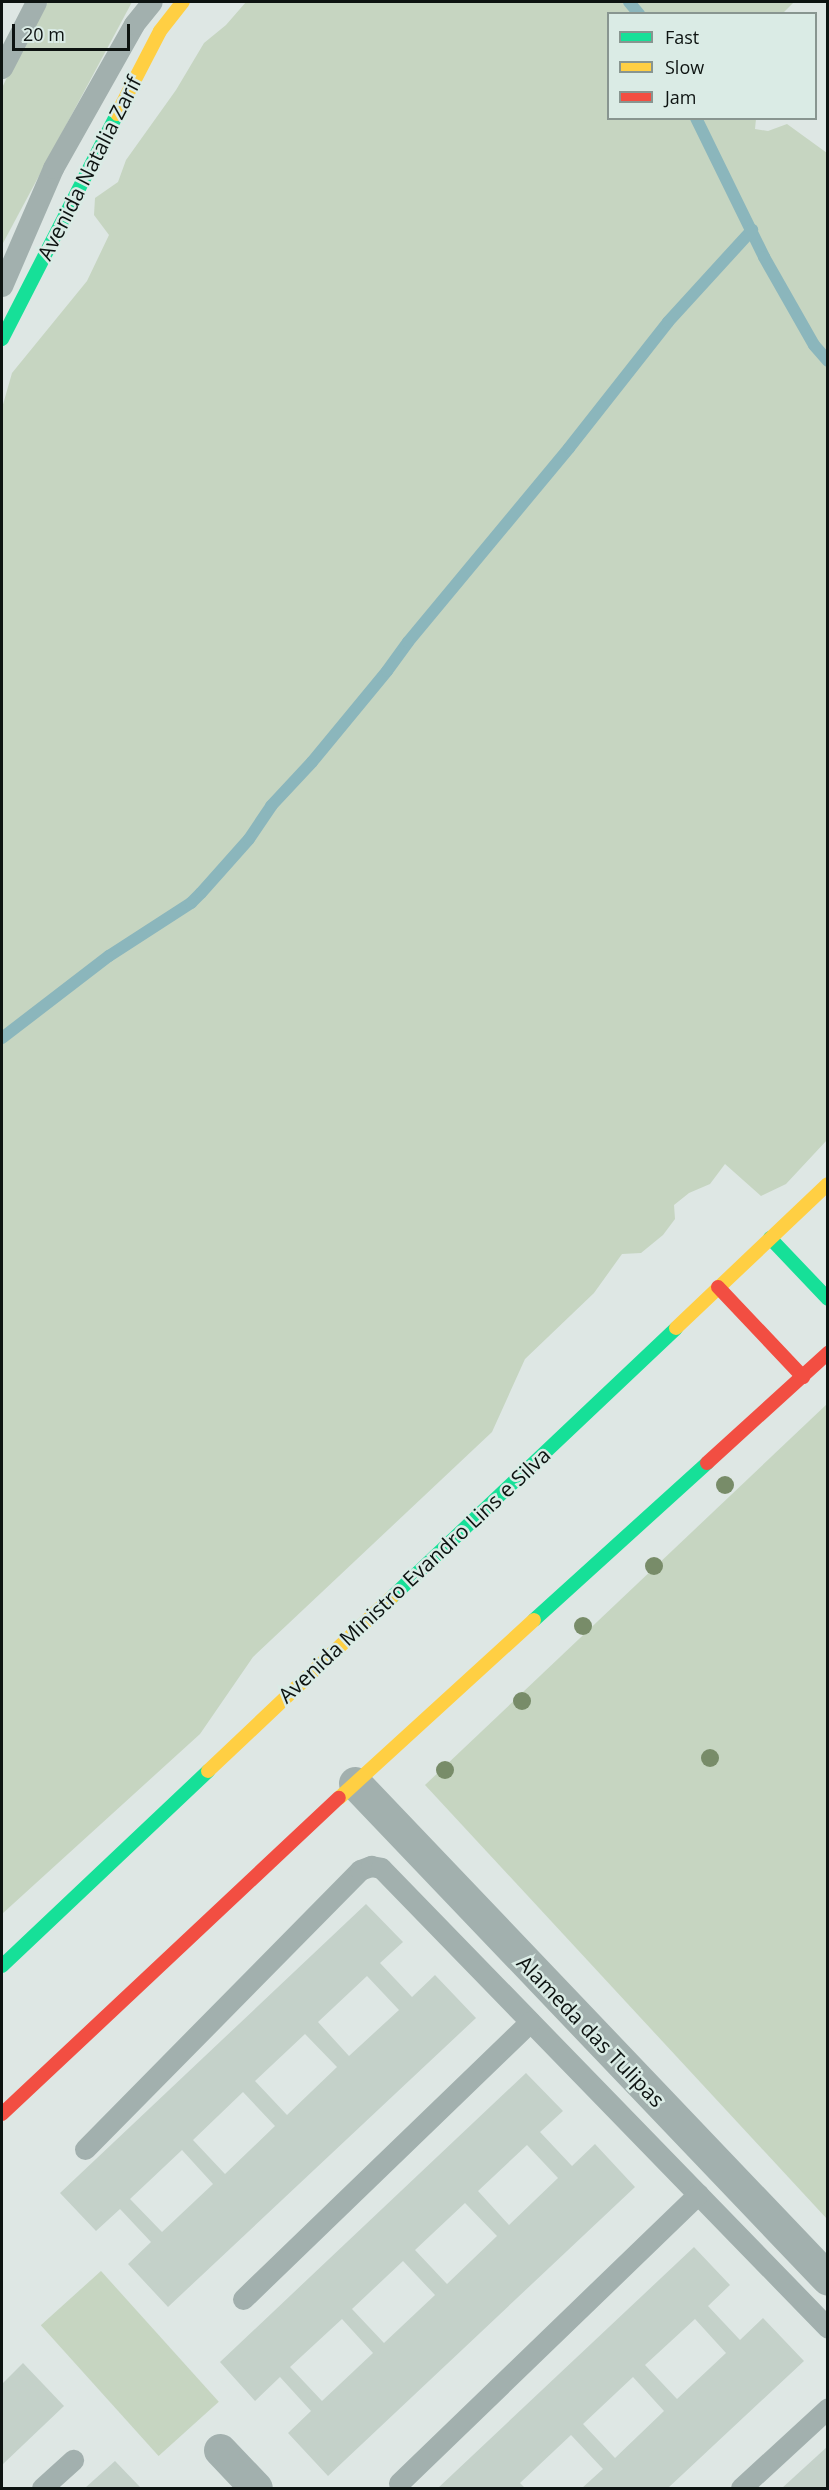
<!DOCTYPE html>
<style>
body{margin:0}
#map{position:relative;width:829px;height:2490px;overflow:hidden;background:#dee7e4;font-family:"Open Sans",sans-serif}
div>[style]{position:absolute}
.green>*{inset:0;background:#c6d5c1;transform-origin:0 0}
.stream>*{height:12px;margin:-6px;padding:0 6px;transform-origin:6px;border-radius:6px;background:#8bb6bc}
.building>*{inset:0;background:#c4d1c9}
.lane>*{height:21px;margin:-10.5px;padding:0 10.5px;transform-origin:10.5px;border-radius:10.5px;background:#a2b0ae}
.street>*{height:33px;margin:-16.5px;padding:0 16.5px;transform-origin:16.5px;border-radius:16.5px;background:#a2b0ae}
.fast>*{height:14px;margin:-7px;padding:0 7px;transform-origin:7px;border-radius:7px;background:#16e098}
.slow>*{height:14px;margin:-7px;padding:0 7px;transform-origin:7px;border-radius:7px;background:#ffcf43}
.jam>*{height:14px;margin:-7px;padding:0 7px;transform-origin:7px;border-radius:7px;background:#f24e42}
.trees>*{width:18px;height:18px;margin:-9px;border-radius:50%;background:#788c69}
span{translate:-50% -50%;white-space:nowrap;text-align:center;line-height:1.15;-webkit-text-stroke:5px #daebe5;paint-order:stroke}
.street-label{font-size:21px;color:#0d1311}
.frame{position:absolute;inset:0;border:3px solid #0d1311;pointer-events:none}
.legend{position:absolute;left:607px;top:12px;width:210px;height:108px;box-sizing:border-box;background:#daebe5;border:2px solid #889590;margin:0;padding:8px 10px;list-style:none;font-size:18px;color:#0d1311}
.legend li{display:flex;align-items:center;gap:12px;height:30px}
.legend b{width:30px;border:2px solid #889590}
.scale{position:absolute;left:12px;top:24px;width:118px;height:27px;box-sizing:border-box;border:3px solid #0d1311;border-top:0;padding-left:8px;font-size:18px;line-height:21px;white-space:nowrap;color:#0d1311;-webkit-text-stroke:4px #daebe5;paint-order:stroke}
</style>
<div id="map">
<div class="green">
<div style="clip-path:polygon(48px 2px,132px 2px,2px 245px,2px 88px,21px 47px)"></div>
<div style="clip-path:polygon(246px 2px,794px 2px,783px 13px,608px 14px,608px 118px,756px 119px,755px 129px,768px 131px,787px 124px,827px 153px,827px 1140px,786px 1184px,761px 1196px,725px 1164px,710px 1184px,689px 1193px,674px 1205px,675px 1219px,663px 1235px,641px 1253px,622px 1254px,594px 1293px,525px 1359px,492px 1432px,253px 1657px,200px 1734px,2px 1914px,2px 408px,12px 373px,87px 281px,109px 235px,94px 215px,95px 198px,118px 182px,126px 160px,176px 90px,204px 43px,226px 25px)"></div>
<div style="clip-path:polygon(827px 1404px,827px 2219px,425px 1785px)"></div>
<div style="left:101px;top:2271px;width:176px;height:81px;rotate:48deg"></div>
</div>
<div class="stream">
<div style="left:629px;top:2px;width:16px;rotate:50deg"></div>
<div style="left:696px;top:118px;width:155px;rotate:63.9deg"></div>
<div style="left:764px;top:257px;width:101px;rotate:60.4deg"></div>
<div style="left:814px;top:345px;width:21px;rotate:49deg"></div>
<div style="left:2px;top:1038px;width:135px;rotate:-37.5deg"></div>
<div style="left:109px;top:956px;width:98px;rotate:-32.9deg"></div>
<div style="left:191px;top:903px;width:14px;rotate:-45deg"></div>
<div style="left:201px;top:893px;width:72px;rotate:-48.4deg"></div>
<div style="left:249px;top:839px;width:40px;rotate:-56deg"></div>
<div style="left:271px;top:806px;width:60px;rotate:-47deg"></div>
<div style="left:312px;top:762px;width:118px;rotate:-50.5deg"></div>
<div style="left:387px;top:671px;width:36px;rotate:-54deg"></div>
<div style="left:408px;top:642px;width:252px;rotate:-50.3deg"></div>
<div style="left:569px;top:448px;width:160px;rotate:-51.8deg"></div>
<div style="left:668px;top:322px;width:125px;rotate:-47.6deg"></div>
</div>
<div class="building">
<div style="clip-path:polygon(evenodd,366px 1904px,403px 1942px,380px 1963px,412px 1997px,435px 1975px,476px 2018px,168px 2307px,128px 2264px,151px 2242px,120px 2209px,96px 2231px,60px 2193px,366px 1904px,367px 1976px,399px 2010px,349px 2056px,318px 2022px,367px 1976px,366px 1904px,305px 2034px,337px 2067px,287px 2115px,255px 2081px,305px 2034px,366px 1904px,243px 2092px,275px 2126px,225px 2174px,193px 2140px,243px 2092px,366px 1904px,182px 2150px,213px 2184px,162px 2232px,130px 2199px,182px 2150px)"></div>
<div style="clip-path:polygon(evenodd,526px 2073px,563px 2111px,540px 2132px,572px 2166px,595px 2144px,635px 2187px,328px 2476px,288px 2433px,311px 2411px,280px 2377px,255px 2401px,220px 2362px,526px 2073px,527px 2145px,558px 2178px,509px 2225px,478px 2191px,527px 2145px,526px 2073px,465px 2203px,497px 2236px,447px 2284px,415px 2250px,465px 2203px,526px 2073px,403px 2261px,435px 2295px,384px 2343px,352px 2309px,403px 2261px,526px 2073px,342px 2319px,373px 2353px,322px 2401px,290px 2367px,342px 2319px)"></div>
<div style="clip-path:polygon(evenodd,694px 2247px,730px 2285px,708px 2306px,740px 2340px,763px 2318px,804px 2361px,668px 2488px,582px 2488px,603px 2469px,571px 2435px,520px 2483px,525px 2488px,438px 2488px,694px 2247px,695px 2319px,726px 2353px,677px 2399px,645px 2365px,695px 2319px,694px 2247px,633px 2377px,664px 2411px,615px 2458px,583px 2424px,633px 2377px)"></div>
<div style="clip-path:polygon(23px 2363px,64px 2406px,2px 2465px,2px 2384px)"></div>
<div style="clip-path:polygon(828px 2446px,828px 2488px,782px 2488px)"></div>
<div style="clip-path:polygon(115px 2461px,141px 2488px,85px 2488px)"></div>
</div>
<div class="lane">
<div style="left:2px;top:68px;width:74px;rotate:-62.7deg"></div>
<div style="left:2px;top:286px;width:129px;rotate:-66.6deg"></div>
<div style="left:53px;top:168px;width:165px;rotate:-60.6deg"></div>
<div style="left:134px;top:24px;width:28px;rotate:-51deg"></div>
<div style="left:85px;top:2149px;width:392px;rotate:-45.4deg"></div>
<div style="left:360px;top:1870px;width:12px;rotate:-20deg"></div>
<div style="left:371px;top:1866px;width:10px;rotate:11deg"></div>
<div style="left:381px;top:1868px;width:641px;rotate:45.82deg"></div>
<div style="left:243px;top:2299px;width:399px;rotate:-44deg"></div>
<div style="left:399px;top:2483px;width:416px;rotate:-44deg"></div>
<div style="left:42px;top:2488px;width:42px;rotate:-42.1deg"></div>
<div style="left:741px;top:2488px;width:118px;rotate:-42.6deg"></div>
</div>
<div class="street">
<div style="left:355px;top:1783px;width:685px;rotate:46.36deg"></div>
<div style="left:220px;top:2450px;width:52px;rotate:46.5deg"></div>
</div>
<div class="fast">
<div style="left:2px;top:339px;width:253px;rotate:-62.9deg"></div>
<div style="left:770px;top:1238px;width:84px;rotate:46.4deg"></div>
<div style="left:392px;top:1597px;width:391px;rotate:-43.4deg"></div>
<div style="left:534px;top:1620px;width:234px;rotate:-42.2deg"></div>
<div style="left:2px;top:1966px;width:284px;rotate:-43.4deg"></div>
</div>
<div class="slow">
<div style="left:117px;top:114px;width:93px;rotate:-62.6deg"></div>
<div style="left:160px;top:31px;width:37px;rotate:-52deg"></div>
<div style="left:676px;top:1328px;width:209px;rotate:-43.5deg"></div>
<div style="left:208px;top:1771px;width:253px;rotate:-43.4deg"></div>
<div style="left:339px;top:1798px;width:264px;rotate:-42.4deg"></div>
</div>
<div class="jam">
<div style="left:718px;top:1287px;width:124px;rotate:46.6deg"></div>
<div style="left:707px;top:1463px;width:164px;rotate:-42.3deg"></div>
<div style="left:2px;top:2114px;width:462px;rotate:-43.2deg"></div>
</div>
<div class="trees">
<div style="left:725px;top:1485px"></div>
<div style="left:654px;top:1566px"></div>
<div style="left:583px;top:1626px"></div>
<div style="left:522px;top:1701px"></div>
<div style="left:710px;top:1758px"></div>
<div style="left:445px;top:1770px"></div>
</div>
<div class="street-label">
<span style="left:89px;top:168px;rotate:-63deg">Avenida Natalia Zarif</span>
<span style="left:414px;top:1575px;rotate:-43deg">Avenida Ministro Evandro Lins e Silva</span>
<span style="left:591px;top:2031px;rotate:46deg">Alameda das Tulipas</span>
</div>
<div class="frame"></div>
<ul class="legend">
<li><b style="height:8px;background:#16e098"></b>Fast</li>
<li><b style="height:8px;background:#ffcf43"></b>Slow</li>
<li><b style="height:8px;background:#f24e42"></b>Jam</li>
</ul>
<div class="scale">20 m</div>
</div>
